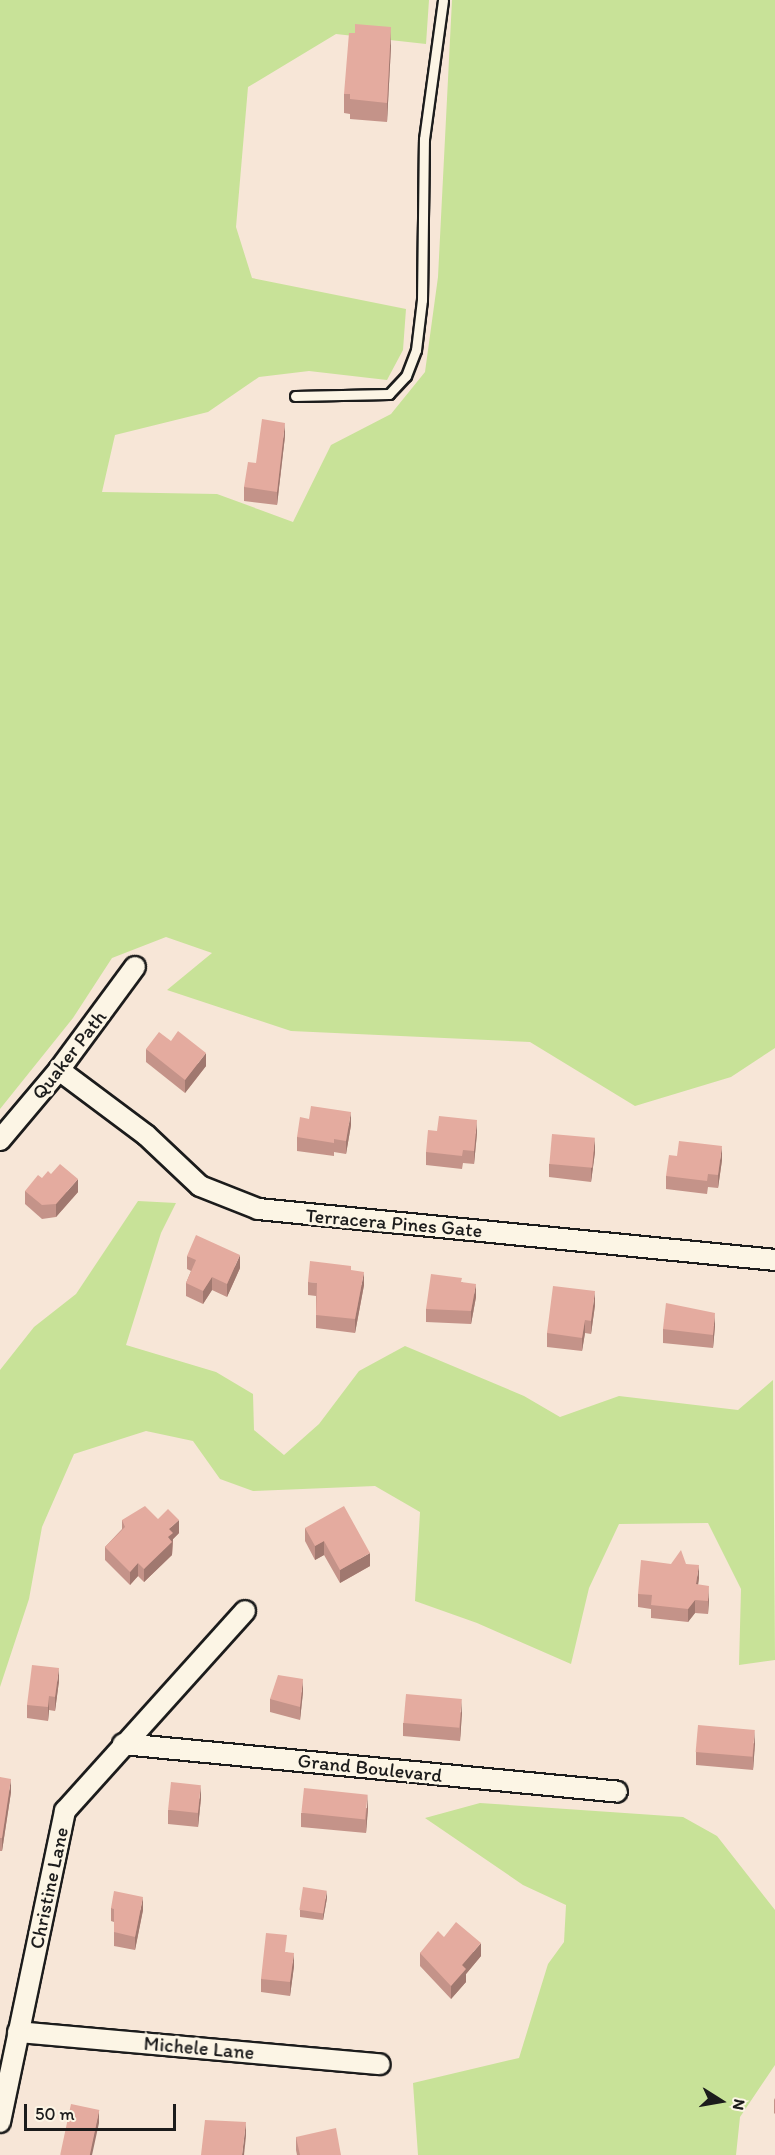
<!DOCTYPE html>
<style>
body{margin:0}
#map{position:relative;width:775px;height:2155px;overflow:hidden;background:#f7e6d7;font-family:Itim,sans-serif}
div>[style]{position:absolute}
.green>*{inset:0;background:#c8e298}
.roads{filter:drop-shadow(2px 0 #1c1c1c) drop-shadow(-2px 0 #1c1c1c) drop-shadow(0 2px #1c1c1c) drop-shadow(0 -2px #1c1c1c)}
.lane>*{height:9px;margin:-4.5px;padding:0 4.5px;transform-origin:4.5px;border-radius:4.5px;background:#fcf5e5}
.street>*{height:20px;margin:-10px;padding:0 10px;transform-origin:10px;border-radius:10px;background:#fcf5e5}
.wall>*{inset:0;background:#c49389}
.shaded-wall>*{inset:0;background:#a0786f}
.building>*{inset:0;background:#e4ab9f;transform-origin:0 0}
span{translate:-50% -50%;white-space:nowrap;text-align:center;line-height:1.15;-webkit-text-stroke:6px #fcf5e5;paint-order:stroke}
.street-label{font-size:20px;color:#1c1c1c}
.north{position:absolute;left:691px;top:2071px;width:60px;height:60px;-webkit-text-stroke:4px #fcf5e5;paint-order:stroke;rotate:101deg;font-size:16px;font-weight:700;line-height:24px;text-align:center;color:#1c1c1c}
.north::after{content:'';display:block;margin:auto;width:21px;height:27px;background:#1c1c1c;clip-path:polygon(50% 0,100% 100%,50% 72%,0 100%)}
.scale{position:absolute;left:24px;top:2104px;width:152px;height:27px;box-sizing:border-box;border:3px solid #1c1c1c;border-top:0;padding-left:8px;font-size:18px;line-height:21px;white-space:nowrap;color:#1c1c1c;-webkit-text-stroke:4px #fcf5e5;paint-order:stroke}
</style>
<div id="map">
<div class="green">
<div style="clip-path:polygon(0 0,429px 0,426px 44px,336px 34px,248px 87px,236px 227px,252px 278px,406px 309px,403px 350px,387px 380px,309px 371px,259px 377px,208px 412px,115px 435px,102px 492px,217px 494px,293px 522px,331px 445px,391px 414px,425px 372px,438px 277px,452px 0,775px 0,775px 1048px,731px 1077px,635px 1106px,530px 1042px,291px 1031px,167px 990px,212px 953px,166px 937px,112px 958px,73px 1018px,0 1109px)"></div>
<div style="clip-path:polygon(138px 1201px,176px 1203px,161px 1233px,126px 1345px,216px 1372px,253px 1394px,254px 1430px,284px 1455px,319px 1424px,359px 1371px,405px 1346px,524px 1396px,560px 1417px,619px 1396px,738px 1410px,773px 1380px,775px 1660px,739px 1665px,741px 1589px,708px 1523px,619px 1524px,589px 1588px,571px 1664px,477px 1623px,415px 1601px,420px 1512px,375px 1486px,253px 1491px,220px 1479px,193px 1441px,146px 1431px,74px 1454px,42px 1527px,29px 1599px,0 1687px,0 1370px,34px 1327px,76px 1294px)"></div>
<div style="clip-path:polygon(480px 1803px,683px 1817px,717px 1836px,775px 1910px,775px 2065px,740px 2117px,736px 2155px,418px 2155px,413px 2083px,519px 2058px,548px 1964px,564px 1942px,566px 1905px,523px 1885px,425px 1818px)"></div>
</div>
<div class="roads">
<div class="lane">
<div style="left:295px;top:396px;width:94px;rotate:-1.2deg"></div>
<div style="left:389px;top:394px;width:25px;rotate:-47deg"></div>
<div style="left:406px;top:376px;width:28px;rotate:-69deg"></div>
<div style="left:416px;top:350px;width:50px;rotate:-83.2deg"></div>
<div style="left:422px;top:300px;width:161px;rotate:-89.3deg"></div>
<div style="left:424px;top:139px;width:140px;rotate:-82.2deg"></div>
</div>
<div class="street">
<div style="left:59px;top:1070px;width:109px;rotate:36.8deg"></div>
<div style="left:146px;top:1135px;width:74px;rotate:43.4deg"></div>
<div style="left:200px;top:1186px;width:62px;rotate:21.6deg"></div>
<div style="left:258px;top:1209px;width:520px;rotate:5.63deg"></div>
<div style="left:0;top:1140px;width:92px;rotate:-49.9deg"></div>
<div style="left:59px;top:1070px;width:128px;rotate:-53.6deg"></div>
<div style="left:123px;top:1744px;width:496px;rotate:5.5deg"></div>
<div style="left:18px;top:2032px;width:363px;rotate:5.1deg"></div>
<div style="left:0;top:2122px;width:318px;rotate:-78.2deg"></div>
<div style="left:65px;top:1811px;width:269px;rotate:-48deg"></div>
</div>
</div>
<div class="wall">
<div style="clip-path:polygon(391px 46px,387px 122px,350px 119px,350px 114px,344px 113px,344px 94px)"></div>
<div style="clip-path:polygon(285px 436px,277px 505px,244px 501px,244px 487px)"></div>
<div style="clip-path:polygon(146px 1049px,206px 1066px,185px 1093px,146px 1062px)"></div>
<div style="clip-path:polygon(351px 1125px,346px 1154px,334px 1152px,334px 1156px,297px 1151px,297px 1137px)"></div>
<div style="clip-path:polygon(477px 1133px,474px 1164px,463px 1163px,462px 1169px,426px 1165px,426px 1152px)"></div>
<div style="clip-path:polygon(595px 1152px,591px 1182px,549px 1177px,549px 1164px)"></div>
<div style="clip-path:polygon(722px 1160px,718px 1188px,708px 1187px,707px 1194px,666px 1189px,666px 1176px)"></div>
<div style="clip-path:polygon(25px 1191px,78px 1192px,56px 1217px,42px 1219px,25px 1204px)"></div>
<div style="clip-path:polygon(187px 1256px,240px 1268px,227px 1297px,212px 1290px,203px 1304px,186px 1296px,186px 1283px,191px 1271px,187px 1269px)"></div>
<div style="clip-path:polygon(308px 1282px,364px 1285px,355px 1333px,316px 1328px,316px 1296px,308px 1295px)"></div>
<div style="clip-path:polygon(462px 1282px,476px 1297px,471px 1324px,426px 1322px,426px 1309px)"></div>
<div style="clip-path:polygon(595px 1305px,591px 1334px,585px 1333px,582px 1351px,547px 1347px,547px 1333px)"></div>
<div style="clip-path:polygon(715px 1326px,713px 1348px,663px 1343px,663px 1329px)"></div>
<div style="clip-path:polygon(158px 1519px,179px 1533px,173px 1539px,172px 1555px,144px 1582px,138px 1576px,130px 1585px,105px 1560px,105px 1547px,122px 1529px,122px 1520px)"></div>
<div style="clip-path:polygon(305px 1528px,370px 1566px,340px 1583px,324px 1555px,315px 1560px,305px 1541px)"></div>
<div style="clip-path:polygon(671px 1564px,686px 1564px,699px 1578px,698px 1585px,709px 1599px,708px 1614px,695px 1613px,688px 1622px,651px 1618px,651px 1609px,638px 1607px,638px 1594px)"></div>
<div style="clip-path:polygon(59px 1681px,55px 1711px,49px 1710px,48px 1721px,27px 1718px,27px 1705px)"></div>
<div style="clip-path:polygon(303px 1692px,300px 1720px,270px 1712px,270px 1699px)"></div>
<div style="clip-path:polygon(462px 1712px,460px 1741px,403px 1736px,403px 1723px)"></div>
<div style="clip-path:polygon(755px 1743px,753px 1770px,696px 1765px,696px 1752px)"></div>
<div style="clip-path:polygon(0 1777px,11px 1792px,2px 1851px,0 1851px)"></div>
<div style="clip-path:polygon(201px 1798px,198px 1827px,168px 1824px,168px 1810px)"></div>
<div style="clip-path:polygon(368px 1808px,366px 1833px,301px 1827px,301px 1813px)"></div>
<div style="clip-path:polygon(327px 1898px,323px 1920px,300px 1917px,300px 1910px)"></div>
<div style="clip-path:polygon(111px 1908px,143px 1910px,135px 1950px,114px 1946px,114px 1922px,111px 1921px)"></div>
<div style="clip-path:polygon(444px 1937px,481px 1956px,466px 1974px,466px 1982px,451px 1999px,420px 1966px,420px 1953px)"></div>
<div style="clip-path:polygon(287px 1952px,294px 1966px,290px 1996px,261px 1992px,261px 1979px)"></div>
<div style="clip-path:polygon(775px 2098px,775px 2114px,774px 2113px,774px 2100px)"></div>
<div style="clip-path:polygon(296px 2137px,341px 2155px,297px 2155px,296px 2150px)"></div>
</div>
<div class="shaded-wall">
<div style="clip-path:polygon(391px 27px,391px 46px,387px 122px,387px 103px)"></div>
<div style="clip-path:polygon(285px 423px,285px 436px,277px 505px,277px 492px)"></div>
<div style="clip-path:polygon(206px 1053px,206px 1066px,185px 1093px,185px 1080px)"></div>
<div style="clip-path:polygon(351px 1112px,351px 1125px,346px 1154px,346px 1141px)"></div>
<div style="clip-path:polygon(477px 1120px,477px 1133px,474px 1164px,474px 1151px)"></div>
<div style="clip-path:polygon(595px 1138px,595px 1152px,591px 1182px,591px 1168px)"></div>
<div style="clip-path:polygon(722px 1146px,722px 1160px,718px 1188px,718px 1175px)"></div>
<div style="clip-path:polygon(78px 1179px,78px 1192px,56px 1217px,56px 1204px)"></div>
<div style="clip-path:polygon(240px 1255px,240px 1268px,227px 1297px,227px 1284px)"></div>
<div style="clip-path:polygon(364px 1272px,364px 1285px,355px 1333px,355px 1319px)"></div>
<div style="clip-path:polygon(212px 1277px,212px 1290px,203px 1304px,203px 1291px)"></div>
<div style="clip-path:polygon(476px 1284px,476px 1297px,471px 1324px,471px 1311px)"></div>
<div style="clip-path:polygon(595px 1291px,595px 1305px,591px 1334px,591px 1321px)"></div>
<div style="clip-path:polygon(715px 1313px,715px 1326px,713px 1348px,713px 1335px)"></div>
<div style="clip-path:polygon(585px 1320px,585px 1333px,582px 1351px,582px 1338px)"></div>
<div style="clip-path:polygon(179px 1520px,179px 1533px,173px 1539px,172px 1555px,144px 1582px,144px 1569px,169px 1529px)"></div>
<div style="clip-path:polygon(324px 1541px,324px 1555px,315px 1560px,315px 1546px)"></div>
<div style="clip-path:polygon(370px 1553px,370px 1566px,340px 1583px,340px 1570px)"></div>
<div style="clip-path:polygon(138px 1563px,138px 1576px,130px 1585px,130px 1572px)"></div>
<div style="clip-path:polygon(699px 1565px,699px 1578px,696px 1598px,696px 1584px)"></div>
<div style="clip-path:polygon(709px 1586px,709px 1599px,708px 1614px,708px 1601px)"></div>
<div style="clip-path:polygon(695px 1600px,695px 1613px,688px 1622px,688px 1609px)"></div>
<div style="clip-path:polygon(59px 1668px,59px 1681px,55px 1711px,55px 1697px)"></div>
<div style="clip-path:polygon(303px 1679px,303px 1692px,300px 1720px,300px 1707px)"></div>
<div style="clip-path:polygon(49px 1696px,49px 1710px,48px 1721px,48px 1707px)"></div>
<div style="clip-path:polygon(462px 1699px,462px 1712px,460px 1741px,460px 1728px)"></div>
<div style="clip-path:polygon(755px 1730px,755px 1743px,753px 1770px,753px 1757px)"></div>
<div style="clip-path:polygon(11px 1779px,11px 1792px,2px 1851px,2px 1838px)"></div>
<div style="clip-path:polygon(201px 1785px,201px 1798px,198px 1827px,198px 1813px)"></div>
<div style="clip-path:polygon(368px 1795px,368px 1808px,366px 1833px,366px 1820px)"></div>
<div style="clip-path:polygon(327px 1891px,327px 1898px,323px 1920px,323px 1914px)"></div>
<div style="clip-path:polygon(143px 1897px,143px 1910px,135px 1950px,135px 1937px)"></div>
<div style="clip-path:polygon(481px 1943px,481px 1956px,466px 1974px,466px 1982px,451px 1999px,451px 1986px,462px 1965px)"></div>
<div style="clip-path:polygon(294px 1953px,294px 1966px,290px 1996px,290px 1982px)"></div>
<div style="clip-path:polygon(99px 2110px,99px 2123px,92px 2155px,89px 2155px)"></div>
<div style="clip-path:polygon(246px 2122px,246px 2136px,244px 2155px,242px 2155px)"></div>
</div>
<div class="building">
<div style="clip-path:polygon(355px 24px,391px 27px,387px 103px,350px 99px,350px 94px,344px 94px,349px 33px,355px 33px)"></div>
<div style="clip-path:polygon(262px 419px,285px 423px,277px 492px,244px 487px,248px 462px,256px 463px)"></div>
<div style="clip-path:polygon(178px 1031px,206px 1053px,185px 1080px,146px 1049px,159px 1032px,171px 1041px)"></div>
<div style="clip-path:polygon(311px 1106px,351px 1112px,346px 1141px,334px 1139px,334px 1143px,297px 1137px,300px 1117px,309px 1119px)"></div>
<div style="clip-path:polygon(439px 1116px,477px 1120px,474px 1151px,463px 1150px,462px 1156px,426px 1152px,428px 1130px,437px 1131px)"></div>
<div style="left:552px;top:1134px;width:43px;height:30px;rotate:5deg"></div>
<div style="clip-path:polygon(679px 1141px,722px 1146px,718px 1175px,708px 1174px,707px 1181px,666px 1176px,669px 1155px,677px 1156px)"></div>
<div style="clip-path:polygon(60px 1164px,78px 1179px,56px 1204px,42px 1205px,25px 1191px,38px 1175px,42px 1178px,48px 1171px,51px 1174px)"></div>
<div style="clip-path:polygon(196px 1235px,240px 1255px,227px 1284px,212px 1277px,203px 1291px,186px 1283px,196px 1260px,187px 1256px)"></div>
<div style="clip-path:polygon(310px 1261px,351px 1266px,351px 1270px,364px 1272px,355px 1319px,316px 1315px,317px 1283px,308px 1282px)"></div>
<div style="clip-path:polygon(431px 1274px,462px 1278px,461px 1282px,476px 1284px,471px 1311px,426px 1309px)"></div>
<div style="clip-path:polygon(553px 1286px,595px 1291px,591px 1321px,585px 1320px,582px 1338px,547px 1333px)"></div>
<div style="clip-path:polygon(666px 1303px,715px 1313px,713px 1335px,663px 1329px)"></div>
<div style="clip-path:polygon(145px 1506px,158px 1519px,168px 1509px,179px 1520px,169px 1529px,173px 1533px,168px 1537px,172px 1542px,144px 1569px,138px 1563px,130px 1572px,105px 1547px,125px 1527px,122px 1520px)"></div>
<div style="clip-path:polygon(344px 1506px,370px 1553px,340px 1570px,324px 1541px,315px 1546px,305px 1528px)"></div>
<div style="clip-path:polygon(681px 1550px,686px 1564px,699px 1565px,696px 1584px,709px 1586px,708px 1601px,695px 1600px,688px 1609px,651px 1605px,652px 1595px,638px 1594px,641px 1560px,671px 1564px)"></div>
<div style="clip-path:polygon(32px 1665px,59px 1668px,55px 1697px,49px 1696px,48px 1707px,27px 1705px)"></div>
<div style="clip-path:polygon(278px 1675px,303px 1679px,300px 1707px,270px 1699px)"></div>
<div style="left:406px;top:1694px;width:56px;height:29px;rotate:5deg"></div>
<div style="left:698px;top:1725px;width:57px;height:27px;rotate:5deg"></div>
<div style="clip-path:polygon(0 1777px,11px 1779px,2px 1838px,0 1838px)"></div>
<div style="left:171px;top:1782px;width:30px;height:28px;rotate:6deg"></div>
<div style="left:304px;top:1788px;width:64px;height:25px;rotate:6deg"></div>
<div style="left:303px;top:1887px;width:24px;height:23px;rotate:9deg"></div>
<div style="clip-path:polygon(114px 1891px,143px 1897px,135px 1937px,114px 1932px,114px 1909px,111px 1908px)"></div>
<div style="clip-path:polygon(456px 1922px,481px 1943px,462px 1965px,466px 1969px,451px 1986px,420px 1953px,438px 1931px,444px 1937px)"></div>
<div style="clip-path:polygon(266px 1933px,287px 1935px,285px 1952px,294px 1953px,290px 1982px,261px 1979px)"></div>
<div style="left:71px;top:2104px;width:29px;height:52px;rotate:12deg"></div>
<div style="clip-path:polygon(205px 2120px,246px 2122px,242px 2155px,201px 2155px)"></div>
<div style="clip-path:polygon(336px 2128px,341px 2155px,300px 2155px,296px 2137px)"></div>
</div>
<div class="street-label">
<span style="left:69px;top:1055px;rotate:-52deg">Quaker Path</span>
<span style="left:394px;top:1223px;rotate:5deg">Terracera Pines Gate</span>
<span style="left:370px;top:1768px;rotate:6deg">Grand Boulevard</span>
<span style="left:49px;top:1888px;rotate:-78deg">Christine Lane</span>
<span style="left:199px;top:2048px;rotate:5deg">Michele Lane</span>
</div>
<div class="north">N</div>
<div class="scale">50 m</div>
</div>
